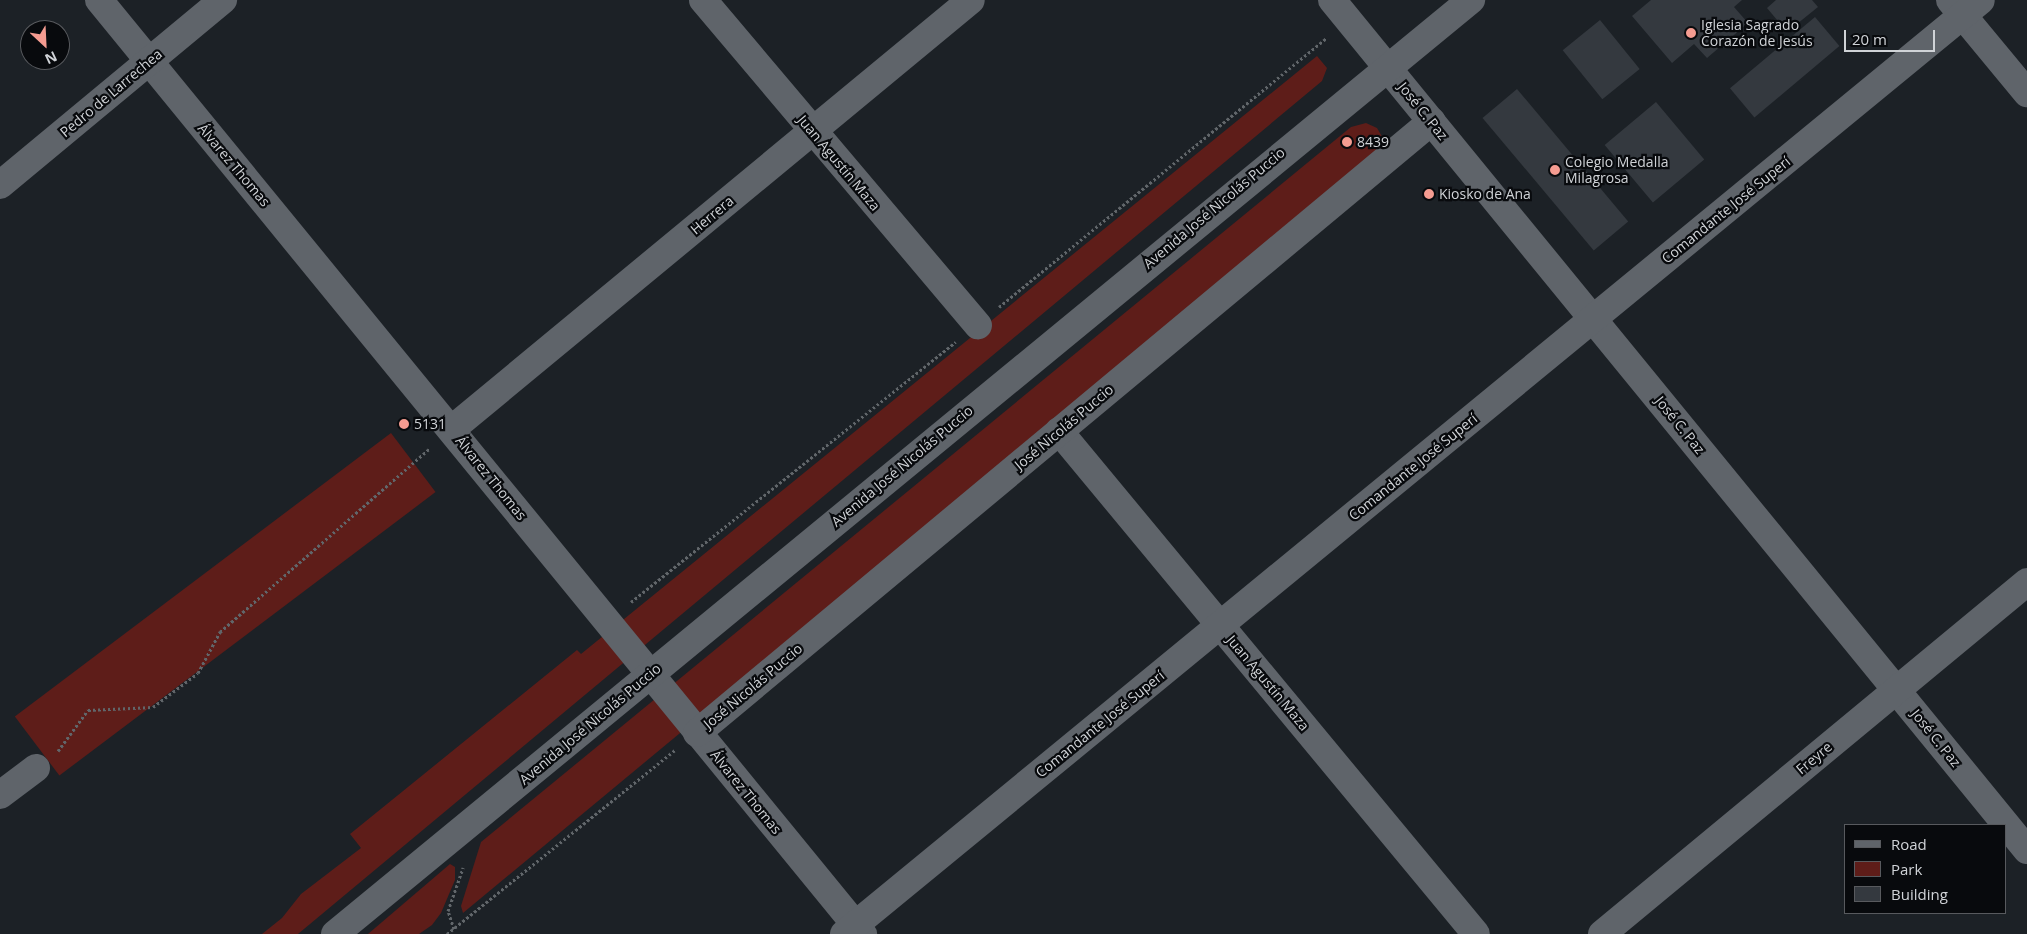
<!DOCTYPE html>
<meta charset="utf-8">
<style>
body{margin:0}
#map{position:relative;width:2027px;height:934px;overflow:hidden;background:#1c2126;font-family:"Open Sans",sans-serif}
div>[style]{position:absolute}
.green>*{inset:0;background:#5e1d19;transform-origin:0 0}
.building>*{inset:0;background:#34393f;transform-origin:0 0}
.path>*{height:3px;margin-top:-1.5px;transform-origin:0;background:repeating-linear-gradient(90deg,#61666a 0 2.5px,transparent 0 5px)}
.minor>*{height:28px;margin:-14px;padding:0 14px;transform-origin:14px;border-radius:14px;background:#5f646a}
.dots>*{width:14px;height:14px;translate:-50% -50%;box-sizing:border-box;border:2px solid #080a0d;border-radius:50%}
span{translate:-50% -50%;white-space:nowrap;text-align:center;line-height:1.15;-webkit-text-stroke:4.5px #080a0d;paint-order:stroke}
.poi-label{font-size:14px;color:#d0d3d7}
.left{translate:0 -50%;text-align:left}
.street-label{font-size:14px;color:#d0d3d7}
.legend{position:absolute;left:1844px;top:824px;width:162px;height:90px;box-sizing:border-box;background:#080a0d;border:1px solid #585a5e;margin:0;padding:6px 9px;list-style:none;font-size:15px;color:#d0d3d7}
.legend li{display:flex;align-items:center;gap:10px;height:25px}
.legend b{width:25px;border:1px solid #585a5e}
.north{position:absolute;left:20px;top:20px;width:50px;height:50px;box-sizing:border-box;background:#080a0d;border:1px solid #585a5e;border-radius:50%;rotate:155deg;font-size:14px;font-weight:700;line-height:20px;text-align:center;color:#d0d3d7}
.north::after{content:'';display:block;margin:auto;width:18px;height:22px;background:#f59c91;clip-path:polygon(50% 0,100% 100%,50% 72%,0 100%)}
.scale{position:absolute;left:1844px;top:30px;width:91px;height:22px;box-sizing:border-box;border:2px solid #d0d3d7;border-top:0;padding-left:6px;font-size:15px;line-height:18px;white-space:nowrap;color:#d0d3d7;-webkit-text-stroke:4px #080a0d;paint-order:stroke}
</style>
<div id="map">
<div class="green">
<div style="clip-path:polygon(1317px 56px,1327px 68px,1322px 81px,298px 934px,262px 934px,282px 918px,301px 894px,361px 848px,350px 834px,577px 650px,581px 654px)"></div>
<div style="clip-path:polygon(1366px 123px,1377px 128px,1384px 140px,1382px 151px,463px 913px,461px 906px,481px 842px,1351px 127px)"></div>
<div style="left:391px;top:433px;width:74px;height:471px;rotate:53deg"></div>
<div style="clip-path:polygon(450px 864px,455px 867px,455px 880px,441px 913px,432px 925px,419px 934px,368px 934px)"></div>
</div>
<div class="building">
<div style="clip-path:polygon(1651px 0,1742px 0,1734px 7px,1748px 23px,1707px 58px,1694px 44px,1672px 63px,1632px 16px)"></div>
<div style="clip-path:polygon(1776px 0,1812px 0,1818px 7px,1787px 32px,1767px 8px)"></div>
<div style="left:1815px;top:17px;width:38px;height:111px;rotate:50deg"></div>
<div style="left:1600px;top:20px;width:63px;height:48px;rotate:51deg"></div>
<div style="left:1517px;top:89px;width:173px;height:45px;rotate:50deg"></div>
<div style="left:1656px;top:102px;width:75px;height:67px;rotate:50deg"></div>
</div>
<div class="path">
<div style="left:999px;top:307px;width:424px;rotate:-39.4deg"></div>
<div style="left:631px;top:602px;width:416px;rotate:-38.7deg"></div>
<div style="left:58px;top:751px;width:51px;rotate:-53.8deg"></div>
<div style="left:88px;top:710px;width:65px;rotate:-2.6deg"></div>
<div style="left:153px;top:707px;width:56px;rotate:-37.1deg"></div>
<div style="left:198px;top:673px;width:47px;rotate:-61.8deg"></div>
<div style="left:220px;top:632px;width:278px;rotate:-41.2deg"></div>
<div style="left:454px;top:929px;width:19px;rotate:-108deg"></div>
<div style="left:448px;top:911px;width:46px;rotate:-70.8deg"></div>
<div style="left:447px;top:934px;width:293px;rotate:-38.9deg"></div>
</div>
<div class="minor">
<div style="left:99px;top:0;width:1207px;rotate:50.72deg"></div>
<div style="left:703px;top:0;width:426px;rotate:49.8deg"></div>
<div style="left:1332px;top:0;width:1098px;rotate:50.73deg"></div>
<div style="left:1950px;top:0;width:121px;rotate:50.4deg"></div>
<div style="left:0;top:185px;width:290px;rotate:-39.7deg"></div>
<div style="left:452px;top:429px;width:673px;rotate:-39.58deg"></div>
<div style="left:1059px;top:431px;width:653px;rotate:50.34deg"></div>
<div style="left:697px;top:733px;width:956px;rotate:-39.78deg"></div>
<div style="left:0;top:795px;width:45px;rotate:-36.9deg"></div>
<div style="left:335px;top:934px;width:1471px;rotate:-39.43deg"></div>
<div style="left:844px;top:934px;width:1471px;rotate:-39.4deg"></div>
<div style="left:1602px;top:934px;width:552px;rotate:-39.63deg"></div>
</div>
<div class="dots">
<div style="left:1691px;top:33px;background:#f59c91"></div>
<div style="left:1347px;top:142px;background:#f59c91"></div>
<div style="left:1555px;top:170px;background:#f59c91"></div>
<div style="left:1429px;top:194px;background:#f59c91"></div>
<div style="left:404px;top:424px;background:#f59c91"></div>
</div>
<div class="poi-label">
<span class="left" style="left:1701px;top:33px">Iglesia Sagrado<br>Corazón de Jesús</span>
<span class="left" style="left:1357px;top:142px">8439</span>
<span class="left" style="left:1565px;top:170px">Colegio Medalla<br>Milagrosa</span>
<span class="left" style="left:1439px;top:194px">Kiosko de Ana</span>
<span class="left" style="left:414px;top:424px">5131</span>
</div>
<div class="street-label">
<span style="left:111px;top:93px;rotate:-40deg">Pedro de Larrechea</span>
<span style="left:1423px;top:111px;rotate:51deg">José C. Paz</span>
<span style="left:839px;top:163px;rotate:50deg">Juan Agustín Maza</span>
<span style="left:234px;top:165px;rotate:50deg">Álvarez Thomas</span>
<span style="left:1214px;top:208px;rotate:-40deg">Avenida José Nicolás Puccio</span>
<span style="left:1726px;top:210px;rotate:-39deg">Comandante José Superí</span>
<span style="left:712px;top:215px;rotate:-40deg">Herrera</span>
<span style="left:1680px;top:425px;rotate:51deg">José C. Paz</span>
<span style="left:1064px;top:427px;rotate:-40deg">José Nicolás Puccio</span>
<span style="left:902px;top:466px;rotate:-40deg">Avenida José Nicolás Puccio</span>
<span style="left:1413px;top:467px;rotate:-39deg">Comandante José Superí</span>
<span style="left:491px;top:478px;rotate:51deg">Álvarez Thomas</span>
<span style="left:1268px;top:683px;rotate:50deg">Juan Agustín Maza</span>
<span style="left:753px;top:686px;rotate:-40deg">José Nicolás Puccio</span>
<span style="left:590px;top:724px;rotate:-40deg">Avenida José Nicolás Puccio</span>
<span style="left:1100px;top:724px;rotate:-39deg">Comandante José Superí</span>
<span style="left:1936px;top:738px;rotate:51deg">José C. Paz</span>
<span style="left:1814px;top:758px;rotate:-40deg">Freyre</span>
<span style="left:746px;top:792px;rotate:51deg">Álvarez Thomas</span>
</div>
<ul class="legend">
<li><b style="height:6px;background:#5f646a"></b>Road</li>
<li><b style="height:14px;background:#5e1d19"></b>Park</li>
<li><b style="height:14px;background:#34393f"></b>Building</li>
</ul>
<div class="north">N</div>
<div class="scale">20 m</div>
</div>
